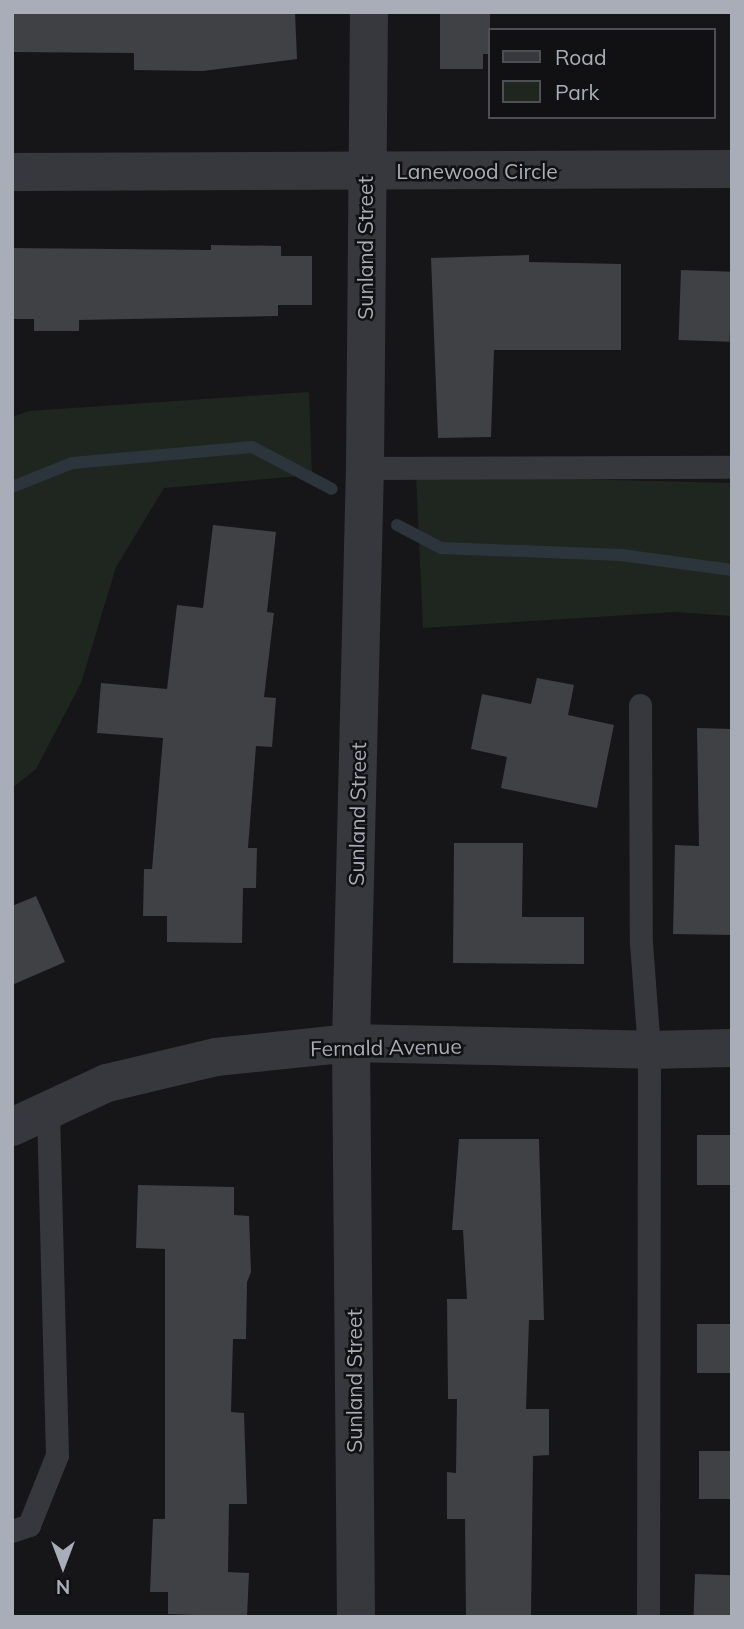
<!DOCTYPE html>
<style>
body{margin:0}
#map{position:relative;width:744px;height:1629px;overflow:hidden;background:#161618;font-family:Mulish,sans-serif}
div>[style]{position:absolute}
.green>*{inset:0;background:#1e261f}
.stream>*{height:12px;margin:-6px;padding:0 6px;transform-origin:6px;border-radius:6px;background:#2c353c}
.building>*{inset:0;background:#404145;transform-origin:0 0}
.lane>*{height:23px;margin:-11.5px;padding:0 11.5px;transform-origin:11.5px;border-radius:11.5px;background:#37383d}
.street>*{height:38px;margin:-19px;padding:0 19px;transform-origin:19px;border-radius:19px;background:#37383d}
span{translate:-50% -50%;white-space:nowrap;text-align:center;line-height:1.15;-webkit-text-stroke:5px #111113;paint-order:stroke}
.street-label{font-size:21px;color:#a8adb8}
.frame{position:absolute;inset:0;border:14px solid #a8adb8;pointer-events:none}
.legend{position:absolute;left:488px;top:28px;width:228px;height:91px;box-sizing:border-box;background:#111113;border:2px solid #4d4f55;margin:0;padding:9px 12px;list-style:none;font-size:21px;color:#a8adb8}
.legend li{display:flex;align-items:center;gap:14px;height:35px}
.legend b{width:35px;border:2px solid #4d4f55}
.north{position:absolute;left:28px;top:1531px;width:70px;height:70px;-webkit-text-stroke:5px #111113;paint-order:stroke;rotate:180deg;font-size:19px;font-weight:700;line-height:28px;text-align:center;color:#a8adb8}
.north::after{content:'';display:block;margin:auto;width:24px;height:32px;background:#a8adb8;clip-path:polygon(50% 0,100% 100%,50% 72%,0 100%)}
</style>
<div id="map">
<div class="green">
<div style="clip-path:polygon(309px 392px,312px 475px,164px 488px,116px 567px,81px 683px,36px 769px,12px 788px,12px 417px,29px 411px)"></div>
<div style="clip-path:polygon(416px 475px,732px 483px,732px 616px,675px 612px,423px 628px)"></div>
</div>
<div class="stream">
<div style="left:12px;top:487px;width:65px;rotate:-21.8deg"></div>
<div style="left:72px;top:463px;width:181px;rotate:-5.1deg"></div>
<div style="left:252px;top:447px;width:90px;rotate:27.7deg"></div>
<div style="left:397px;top:525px;width:50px;rotate:27.6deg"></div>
<div style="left:441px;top:548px;width:180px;rotate:2.2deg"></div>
<div style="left:621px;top:555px;width:112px;rotate:7.7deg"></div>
</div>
<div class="building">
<div style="clip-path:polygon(12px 12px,295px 12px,297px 59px,203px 71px,134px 70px,134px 53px,12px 52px)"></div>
<div style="clip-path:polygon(440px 12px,490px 12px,490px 54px,483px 54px,483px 69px,440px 69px)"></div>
<div style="clip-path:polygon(211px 245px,281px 246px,281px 256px,312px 256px,312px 305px,278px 305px,278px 316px,79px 320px,79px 331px,34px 331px,34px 319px,12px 319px,12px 248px,211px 250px)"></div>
<div style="clip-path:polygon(529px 255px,529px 262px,621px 264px,621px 350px,494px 350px,491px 437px,438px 438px,431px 258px)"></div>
<div style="left:681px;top:270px;width:51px;height:70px;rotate:2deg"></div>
<div style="clip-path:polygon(213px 525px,276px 532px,267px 612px,274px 613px,264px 697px,276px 698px,272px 747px,256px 746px,248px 848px,257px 848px,256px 888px,243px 888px,242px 943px,167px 942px,167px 916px,143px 916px,144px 869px,152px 869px,163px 738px,97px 733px,101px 683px,167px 689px,177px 605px,203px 608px)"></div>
<div style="clip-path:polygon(537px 678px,574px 685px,568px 715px,614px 725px,597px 808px,501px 788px,507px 757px,471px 749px,482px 694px,531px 704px)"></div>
<div style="clip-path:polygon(697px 728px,732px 729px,732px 935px,673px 934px,675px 845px,699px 846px)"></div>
<div style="clip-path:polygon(454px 843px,523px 843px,522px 917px,584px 917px,584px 964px,453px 963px)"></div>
<div style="clip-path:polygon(36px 896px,65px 962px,12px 985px,12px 906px)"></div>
<div style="left:697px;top:1135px;width:35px;height:50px"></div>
<div style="clip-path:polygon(459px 1139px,539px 1139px,544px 1320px,529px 1320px,526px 1409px,549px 1409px,549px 1455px,533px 1456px,531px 1617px,466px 1617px,465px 1519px,447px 1519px,447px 1472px,456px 1473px,457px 1399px,448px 1399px,447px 1299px,467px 1299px,463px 1230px,452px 1230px)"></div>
<div style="clip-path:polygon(138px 1185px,234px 1187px,234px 1215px,249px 1216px,251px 1272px,247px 1282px,246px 1339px,233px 1339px,231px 1412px,244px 1413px,247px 1504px,229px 1504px,228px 1572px,249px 1573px,247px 1617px,168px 1614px,168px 1592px,150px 1592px,153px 1519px,165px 1519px,165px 1249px,136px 1248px)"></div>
<div style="left:697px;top:1324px;width:35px;height:49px"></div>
<div style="left:699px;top:1451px;width:33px;height:48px"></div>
<div style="left:695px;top:1574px;width:37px;height:43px;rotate:2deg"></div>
</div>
<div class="lane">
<div style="left:365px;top:468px;width:367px;rotate:-0.2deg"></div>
<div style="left:640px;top:705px;width:238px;rotate:89.8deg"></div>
<div style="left:641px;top:943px;width:107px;rotate:85.7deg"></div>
<div style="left:649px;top:1050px;width:567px;rotate:90.1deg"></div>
<div style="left:12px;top:1531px;width:18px;rotate:-19deg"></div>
<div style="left:29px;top:1525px;width:75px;rotate:-68.2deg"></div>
<div style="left:57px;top:1455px;width:347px;rotate:-91.5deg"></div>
</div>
<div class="street">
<div style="left:12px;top:172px;width:720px;rotate:-0.24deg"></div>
<div style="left:12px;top:1127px;width:105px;rotate:-24.9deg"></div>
<div style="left:107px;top:1083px;width:112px;rotate:-13.4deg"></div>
<div style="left:216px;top:1057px;width:136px;rotate:-5.9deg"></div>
<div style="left:351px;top:1043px;width:298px;rotate:1.3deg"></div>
<div style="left:649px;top:1050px;width:83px;rotate:-1.4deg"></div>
<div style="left:356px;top:1617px;width:574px;rotate:-90.5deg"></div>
<div style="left:351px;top:1043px;width:575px;rotate:-88.61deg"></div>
<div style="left:365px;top:468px;width:456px;rotate:-89.5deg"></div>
</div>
<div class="street-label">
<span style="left:477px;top:171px">Lanewood Circle</span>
<span style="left:365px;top:248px;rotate:-90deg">Sunland Street</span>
<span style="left:357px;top:814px;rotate:-89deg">Sunland Street</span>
<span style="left:386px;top:1047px;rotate:-1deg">Fernald Avenue</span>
<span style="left:354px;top:1381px;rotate:-90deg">Sunland Street</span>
</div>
<div class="frame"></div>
<ul class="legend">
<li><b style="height:9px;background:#37383d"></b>Road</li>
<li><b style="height:19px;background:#1e261f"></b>Park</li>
</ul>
<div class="north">N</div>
</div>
